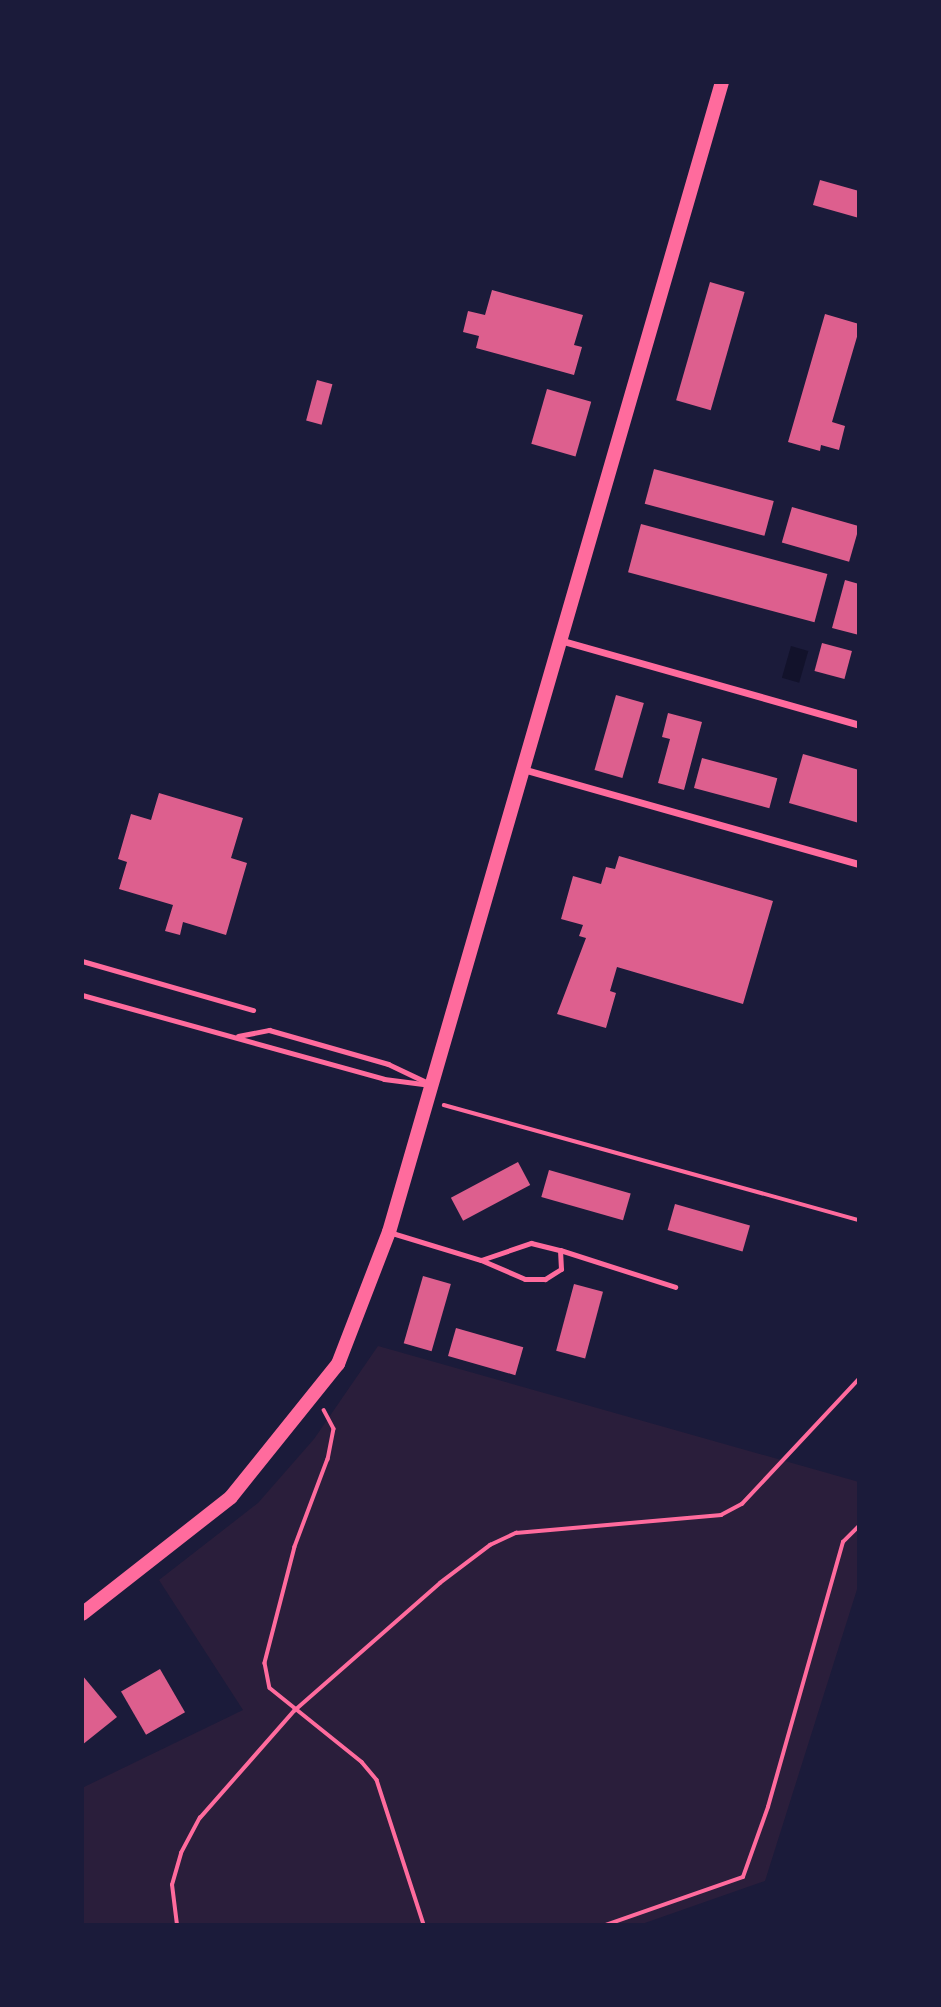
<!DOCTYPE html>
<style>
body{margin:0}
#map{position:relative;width:941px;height:2007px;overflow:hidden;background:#1b1b3a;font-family:Helvetica,sans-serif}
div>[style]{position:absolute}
.green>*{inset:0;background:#2a1e3b}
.water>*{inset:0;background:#12122b;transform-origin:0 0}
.building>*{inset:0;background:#dd5f8e;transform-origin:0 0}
.path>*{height:3.5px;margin:-1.75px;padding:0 1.75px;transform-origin:1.75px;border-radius:1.75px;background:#ff6b9d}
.service>*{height:5px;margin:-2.5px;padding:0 2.5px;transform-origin:2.5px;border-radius:2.5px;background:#ff6b9d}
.minor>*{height:7px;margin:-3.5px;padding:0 3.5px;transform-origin:3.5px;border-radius:3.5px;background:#ff6b9d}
.secondary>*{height:14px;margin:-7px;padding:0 7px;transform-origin:7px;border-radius:7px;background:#ff6b9d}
span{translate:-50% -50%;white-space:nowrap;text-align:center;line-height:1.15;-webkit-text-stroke:7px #1b1b3a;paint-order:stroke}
.frame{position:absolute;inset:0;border:84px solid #1b1b3a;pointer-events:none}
</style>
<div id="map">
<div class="green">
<div style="clip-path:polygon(378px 1346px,859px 1482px,859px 1583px,765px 1881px,639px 1925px,82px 1925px,82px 1788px,243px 1710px,159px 1580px,258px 1503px,314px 1439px)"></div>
</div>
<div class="water">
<div style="left:791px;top:646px;width:18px;height:33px;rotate:16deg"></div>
</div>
<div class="building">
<div style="clip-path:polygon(820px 180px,859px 191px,859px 218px,813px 205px)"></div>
<div style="left:710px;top:282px;width:36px;height:123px;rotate:16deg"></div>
<div style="clip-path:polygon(492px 290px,583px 315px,574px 345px,582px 347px,574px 375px,476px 348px,479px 336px,463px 332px,468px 311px,485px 315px)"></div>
<div style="clip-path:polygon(825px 314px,859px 324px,859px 330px,832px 422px,845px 426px,839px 450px,821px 445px,820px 451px,788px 442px)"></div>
<div style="left:317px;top:380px;width:16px;height:42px;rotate:15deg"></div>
<div style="left:547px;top:389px;width:46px;height:57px;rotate:16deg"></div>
<div style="left:654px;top:469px;width:124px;height:36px;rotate:15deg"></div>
<div style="left:792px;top:507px;width:70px;height:37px;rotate:16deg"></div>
<div style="left:641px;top:524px;width:193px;height:50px;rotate:15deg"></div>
<div style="clip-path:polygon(845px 580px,859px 584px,859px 635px,832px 628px)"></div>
<div style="left:822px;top:643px;width:31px;height:29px;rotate:15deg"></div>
<div style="left:616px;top:695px;width:29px;height:78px;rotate:16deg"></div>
<div style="clip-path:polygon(668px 713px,702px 722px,684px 790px,658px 783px,670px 739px,662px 737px)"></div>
<div style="clip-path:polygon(803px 754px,859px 770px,859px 823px,789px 803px)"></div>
<div style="left:702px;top:758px;width:78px;height:31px;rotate:15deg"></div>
<div style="clip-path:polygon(159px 793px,243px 818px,231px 858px,247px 863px,226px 935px,183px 922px,180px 935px,165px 931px,173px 905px,119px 889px,127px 862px,118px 859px,131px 814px,151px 820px)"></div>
<div style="clip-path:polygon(619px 856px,773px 901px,743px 1004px,617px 967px,610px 991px,616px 993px,606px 1028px,557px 1014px,586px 938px,579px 936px,583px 925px,561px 919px,573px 876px,601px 884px,606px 867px,615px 869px)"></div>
<div style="left:518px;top:1162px;width:26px;height:76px;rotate:62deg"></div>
<div style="left:549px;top:1170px;width:85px;height:28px;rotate:16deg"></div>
<div style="left:675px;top:1204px;width:78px;height:27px;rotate:16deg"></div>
<div style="left:423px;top:1276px;width:29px;height:70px;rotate:16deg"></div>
<div style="left:574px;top:1284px;width:30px;height:69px;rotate:15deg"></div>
<div style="left:456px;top:1328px;width:70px;height:29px;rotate:16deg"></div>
<div style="left:160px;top:1669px;width:50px;height:45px;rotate:60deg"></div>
<div style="clip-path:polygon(82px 1675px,117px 1717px,82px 1745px)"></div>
</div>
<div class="path">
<div style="left:444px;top:1105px;width:431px;rotate:15.5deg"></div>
<div style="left:324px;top:1410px;width:21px;rotate:62deg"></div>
<div style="left:334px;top:1429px;width:31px;rotate:101deg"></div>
<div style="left:328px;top:1459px;width:94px;rotate:110.6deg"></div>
<div style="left:295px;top:1547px;width:120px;rotate:104.5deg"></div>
<div style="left:265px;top:1663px;width:25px;rotate:79deg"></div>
<div style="left:270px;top:1688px;width:118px;rotate:38.8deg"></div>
<div style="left:362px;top:1762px;width:23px;rotate:50deg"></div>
<div style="left:377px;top:1780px;width:152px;rotate:72deg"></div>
<div style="left:177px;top:1925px;width:40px;rotate:-97.1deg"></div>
<div style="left:172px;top:1885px;width:33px;rotate:-74deg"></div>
<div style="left:181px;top:1853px;width:40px;rotate:-62deg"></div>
<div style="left:200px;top:1818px;width:142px;rotate:-48.7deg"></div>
<div style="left:294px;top:1711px;width:194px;rotate:-41.2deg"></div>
<div style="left:440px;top:1583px;width:63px;rotate:-37.2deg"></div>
<div style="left:490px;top:1545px;width:29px;rotate:-25deg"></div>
<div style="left:516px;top:1533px;width:206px;rotate:-5deg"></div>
<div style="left:721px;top:1515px;width:24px;rotate:-28deg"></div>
<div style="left:742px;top:1504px;width:171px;rotate:-46.9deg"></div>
<div style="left:606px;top:1925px;width:145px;rotate:-19.3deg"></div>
<div style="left:743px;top:1877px;width:74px;rotate:-70.3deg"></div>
<div style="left:768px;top:1807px;width:275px;rotate:-74.2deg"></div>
<div style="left:843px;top:1542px;width:23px;rotate:-45deg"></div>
</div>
<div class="service">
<div style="left:82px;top:961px;width:178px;rotate:16deg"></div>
<div style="left:82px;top:995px;width:313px;rotate:15.5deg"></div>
<div style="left:384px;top:1079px;width:47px;rotate:7.3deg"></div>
<div style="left:238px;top:1036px;width:32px;rotate:-11deg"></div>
<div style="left:269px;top:1030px;width:124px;rotate:15.9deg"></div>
<div style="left:388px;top:1064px;width:44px;rotate:25.4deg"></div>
<div style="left:392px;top:1233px;width:93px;rotate:16.9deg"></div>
<div style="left:531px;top:1243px;width:30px;rotate:14deg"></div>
<div style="left:560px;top:1250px;width:19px;rotate:87deg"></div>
<div style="left:561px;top:1269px;width:19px;rotate:148deg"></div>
<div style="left:545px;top:1279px;width:20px;rotate:180deg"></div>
<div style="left:525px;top:1279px;width:48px;rotate:-156.6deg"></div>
<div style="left:481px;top:1260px;width:53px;rotate:-18.8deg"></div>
<div style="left:560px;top:1250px;width:121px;rotate:17.8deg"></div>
</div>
<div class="minor">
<div style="left:563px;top:641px;width:308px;rotate:15.8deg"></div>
<div style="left:526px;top:770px;width:346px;rotate:15.8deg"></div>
</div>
<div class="secondary">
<div style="left:82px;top:1614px;width:189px;rotate:-38.1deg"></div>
<div style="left:231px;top:1497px;width:171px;rotate:-51.2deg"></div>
<div style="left:338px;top:1364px;width:142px;rotate:-68.9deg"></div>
<div style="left:389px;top:1232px;width:1197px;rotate:-73.85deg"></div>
</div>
<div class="frame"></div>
</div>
